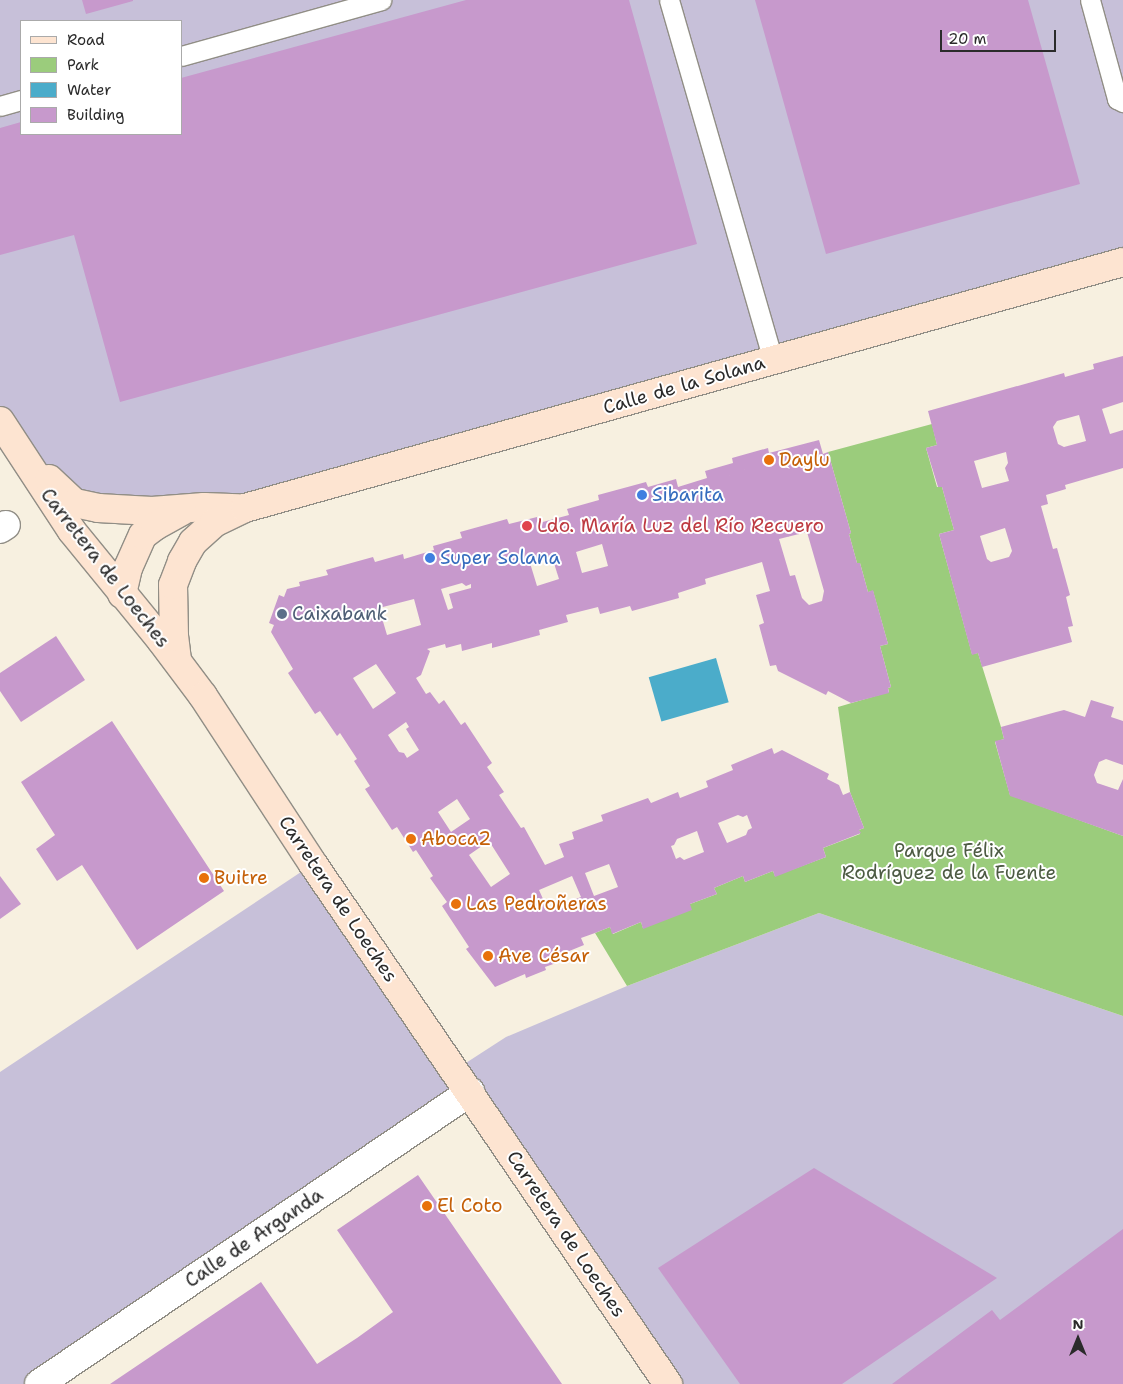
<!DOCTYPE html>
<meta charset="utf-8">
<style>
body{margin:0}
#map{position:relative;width:1123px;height:1384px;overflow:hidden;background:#f7f0e0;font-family:"Shantell Sans",sans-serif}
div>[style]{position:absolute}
.industrial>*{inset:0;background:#c7c0d9}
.green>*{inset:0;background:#9bcc7c}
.water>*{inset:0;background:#4bacca;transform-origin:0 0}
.building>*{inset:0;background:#c799cc}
.roads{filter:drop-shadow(1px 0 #918e86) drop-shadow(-1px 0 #918e86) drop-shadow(0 1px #918e86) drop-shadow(0 -1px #918e86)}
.lane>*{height:19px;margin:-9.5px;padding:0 9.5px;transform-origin:9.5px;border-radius:9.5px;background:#fff}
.street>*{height:28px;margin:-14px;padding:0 14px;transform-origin:14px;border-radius:14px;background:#fff}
.secondary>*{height:28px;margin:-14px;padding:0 14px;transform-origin:14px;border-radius:14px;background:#fde4d1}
.dots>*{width:14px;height:14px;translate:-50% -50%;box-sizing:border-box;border:2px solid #fff;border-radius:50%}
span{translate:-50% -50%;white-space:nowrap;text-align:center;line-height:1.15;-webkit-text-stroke:4px #fff;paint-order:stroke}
.street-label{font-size:19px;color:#2b2b2b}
.food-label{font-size:19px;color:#c56008}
.left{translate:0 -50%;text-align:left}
.shop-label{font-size:19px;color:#366cbe}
.health-label{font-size:19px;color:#be3a42}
.service-label{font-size:19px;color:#4e5e75}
.park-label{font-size:19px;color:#4d5b43}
.legend{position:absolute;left:20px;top:20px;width:162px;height:115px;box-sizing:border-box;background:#fff;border:1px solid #aaa;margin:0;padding:6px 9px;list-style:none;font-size:15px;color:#2b2b2b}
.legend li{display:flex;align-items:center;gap:10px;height:25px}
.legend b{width:25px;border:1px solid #aaa}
.north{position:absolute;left:1053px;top:1314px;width:50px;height:50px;-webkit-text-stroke:4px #fff;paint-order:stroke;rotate:0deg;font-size:14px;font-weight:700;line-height:20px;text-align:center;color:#2b2b2b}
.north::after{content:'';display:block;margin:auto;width:18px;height:22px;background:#2b2b2b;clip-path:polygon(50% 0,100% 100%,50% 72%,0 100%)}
.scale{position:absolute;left:940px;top:30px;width:116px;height:22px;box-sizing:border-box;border:2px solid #2b2b2b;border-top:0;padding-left:6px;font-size:15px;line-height:18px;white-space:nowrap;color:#2b2b2b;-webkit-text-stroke:4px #fff;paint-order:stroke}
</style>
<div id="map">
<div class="industrial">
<div style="clip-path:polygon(evenodd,0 0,1123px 0,1123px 262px,245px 508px,75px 503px,0 421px,0 0,21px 21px,181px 21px,181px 134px,21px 134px,21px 21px)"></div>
<div style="clip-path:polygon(313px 864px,455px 1070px,506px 1037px,627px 986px,819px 913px,1123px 1016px,1123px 1384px,668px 1384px,470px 1092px,39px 1384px,0 1384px,0 1072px)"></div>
</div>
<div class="green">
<div style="clip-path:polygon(932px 424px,937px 445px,926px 448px,937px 487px,942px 487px,954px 530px,939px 534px,972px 654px,978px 653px,1001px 727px,1004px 739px,995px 742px,1010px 795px,1123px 836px,1123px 1016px,819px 913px,627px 986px,595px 933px,610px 927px,613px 934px,641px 922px,643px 928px,690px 904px,717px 894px,714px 888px,743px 876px,745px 882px,773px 871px,775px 876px,826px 857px,823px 848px,860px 834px,859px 830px,864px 828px,850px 792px,838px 707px,889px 692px,888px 688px,891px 687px,880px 646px,888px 644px,873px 591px,868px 592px,860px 563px,857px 563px,849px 534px,851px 533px,828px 452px)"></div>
</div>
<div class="water">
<div style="left:716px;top:658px;width:46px;height:70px;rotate:74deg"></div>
</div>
<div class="building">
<div style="clip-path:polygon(82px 0,133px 0,133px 1px,86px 14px)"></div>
<div style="clip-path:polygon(466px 0,629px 0,697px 244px,120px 402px,74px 235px,0 255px,0 128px,21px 122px,21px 134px,181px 134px,181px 78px)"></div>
<div style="clip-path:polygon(755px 0,1028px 0,1080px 184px,826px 254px)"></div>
<div style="clip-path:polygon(evenodd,1123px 356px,1123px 402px,1102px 409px,1110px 434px,1123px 430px,1123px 468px,1065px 485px,1066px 489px,1046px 495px,1048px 504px,1041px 506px,1053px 549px,1057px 548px,1070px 595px,1066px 597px,1073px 626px,1068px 627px,1072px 642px,982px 667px,978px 653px,972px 655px,939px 534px,954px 530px,942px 487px,938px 487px,926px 448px,937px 445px,928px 411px,1064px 373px,1065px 377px,1079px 373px,1094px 369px,1093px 364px,1123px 356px,1079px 415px,1086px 441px,1064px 447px,1058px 444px,1053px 427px,1057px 421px,1079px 415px,1123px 356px,1006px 452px,1008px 463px,1005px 468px,1009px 481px,982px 488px,974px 461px,1006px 452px,1123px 356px,1005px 528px,1012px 551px,1009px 557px,991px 562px,987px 559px,980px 536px,1005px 528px)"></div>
<div style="clip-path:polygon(evenodd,819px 440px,823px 454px,828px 452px,851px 533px,849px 534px,857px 563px,860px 563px,868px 592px,873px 590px,888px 644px,880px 646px,891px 687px,888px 688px,889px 693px,851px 703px,828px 691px,826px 695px,778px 671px,776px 665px,770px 666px,759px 625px,764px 623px,756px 595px,770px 591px,762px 562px,705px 579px,706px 584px,678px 593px,679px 598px,632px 611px,630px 606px,600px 614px,598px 607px,566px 615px,568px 622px,539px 630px,540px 635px,492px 648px,492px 643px,462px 651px,461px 644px,446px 648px,445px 644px,427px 649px,430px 651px,421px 675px,416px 678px,426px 694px,430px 692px,439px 704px,444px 700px,461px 725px,465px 722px,492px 763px,487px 767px,504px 792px,499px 795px,521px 828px,524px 827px,545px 865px,564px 857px,559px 844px,574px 839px,572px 832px,603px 821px,601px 815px,648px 798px,651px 803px,678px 792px,680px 798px,708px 787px,706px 781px,733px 770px,731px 765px,772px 748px,774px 754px,782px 750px,829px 774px,827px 779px,839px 785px,843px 795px,850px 792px,864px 828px,859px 830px,861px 833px,823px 848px,826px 857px,775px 877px,773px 871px,745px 882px,743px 876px,714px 888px,717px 894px,690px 904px,692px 910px,643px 929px,641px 922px,612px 934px,610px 927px,595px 933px,581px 938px,584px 945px,557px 956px,559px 962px,545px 967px,546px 970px,526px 978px,525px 974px,495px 987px,466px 949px,469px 947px,442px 906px,447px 902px,430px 878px,433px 876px,416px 850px,413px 852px,397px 827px,392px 830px,365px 789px,370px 786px,354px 761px,357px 759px,340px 733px,337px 736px,320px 711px,315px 714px,288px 673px,293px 669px,271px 632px,274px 625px,269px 623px,279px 595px,284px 597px,287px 589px,300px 586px,299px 582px,328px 575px,326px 570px,373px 557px,375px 562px,403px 554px,404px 559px,434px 550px,433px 546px,462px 538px,460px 532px,507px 519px,509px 524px,537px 517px,539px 523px,569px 515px,567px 509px,599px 500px,598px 495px,646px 482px,648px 487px,676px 479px,678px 487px,707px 478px,705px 471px,733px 463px,732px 458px,768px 448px,769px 453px,819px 440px,807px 532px,824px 591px,822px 601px,809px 605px,802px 598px,795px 575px,790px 576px,779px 539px,807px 532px,819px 440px,602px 544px,608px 566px,582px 573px,576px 552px,602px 544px,819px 440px,552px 557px,559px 579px,537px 586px,530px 563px,552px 557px,819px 440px,462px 583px,466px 586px,471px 584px,471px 588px,449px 594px,453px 608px,448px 610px,441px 589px,462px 583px,819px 440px,414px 599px,421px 625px,387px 635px,379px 608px,414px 599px,819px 440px,376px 664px,396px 693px,373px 709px,353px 678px,376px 664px,819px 440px,406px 722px,409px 727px,406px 729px,419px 750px,407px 758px,404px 753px,399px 752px,388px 735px,406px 722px,819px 440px,457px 799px,470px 819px,451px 832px,438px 812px,457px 799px,819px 440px,738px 815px,743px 817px,747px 815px,752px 828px,748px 830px,746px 835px,727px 843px,718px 823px,738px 815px,819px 440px,697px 831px,704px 852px,684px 860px,680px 857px,676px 859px,671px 846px,674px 845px,677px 839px,697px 831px,819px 440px,489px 841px,510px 874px,491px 887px,469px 855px,489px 841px,819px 440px,609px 864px,618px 887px,594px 896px,585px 873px,609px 864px,819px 440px,572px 876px,581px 897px,548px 910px,539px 890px,572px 876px)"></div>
<div style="clip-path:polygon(56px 636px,85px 680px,21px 722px,0 691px,0 673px)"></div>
<div style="clip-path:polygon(1091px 700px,1114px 707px,1111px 717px,1123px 721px,1123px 765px,1106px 759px,1099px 762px,1094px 775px,1097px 783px,1118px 790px,1123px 779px,1123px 836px,1010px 796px,995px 741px,1004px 739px,1001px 727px,1056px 712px,1064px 710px,1085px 717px)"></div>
<div style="clip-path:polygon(112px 721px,224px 891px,137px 950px,82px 865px,57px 881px,36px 849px,55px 835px,21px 782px)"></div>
<div style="clip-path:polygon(0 876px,21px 904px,0 919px)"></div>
<div style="clip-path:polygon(814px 1168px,997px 1278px,842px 1384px,740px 1384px,658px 1268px)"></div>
<div style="clip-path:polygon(418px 1175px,562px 1384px,110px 1384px,261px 1282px,317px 1364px,357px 1338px,393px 1312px,337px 1230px)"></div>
<div style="clip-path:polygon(1123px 1229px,1123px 1384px,892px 1384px,992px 1310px,1000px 1320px)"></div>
</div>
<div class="roads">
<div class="lane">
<div style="left:669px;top:0;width:375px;rotate:73.9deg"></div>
<div style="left:1090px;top:0;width:103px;rotate:74.7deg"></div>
<div style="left:1117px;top:99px;width:7px;rotate:27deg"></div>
<div style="left:181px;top:56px;width:208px;rotate:-15.6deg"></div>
<div style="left:0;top:106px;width:22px;rotate:-16deg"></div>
</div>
<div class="street">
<div style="left:0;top:529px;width:7px;rotate:-34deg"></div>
<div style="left:39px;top:1384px;width:521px;rotate:-34.12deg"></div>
</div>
<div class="secondary">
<div style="left:0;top:421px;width:131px;rotate:56.8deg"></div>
<div style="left:72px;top:531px;width:141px;rotate:50.8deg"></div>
<div style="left:161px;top:640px;width:70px;rotate:53.1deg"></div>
<div style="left:203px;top:696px;width:201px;rotate:56.8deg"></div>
<div style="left:313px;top:864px;width:630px;rotate:55.68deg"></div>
<div style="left:49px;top:479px;width:35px;rotate:43deg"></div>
<div style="left:75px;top:503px;width:24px;rotate:12deg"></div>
<div style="left:98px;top:508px;width:54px;rotate:3.2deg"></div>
<div style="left:152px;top:511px;width:52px;rotate:-4.4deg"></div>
<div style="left:204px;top:507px;width:34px;rotate:2deg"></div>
<div style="left:122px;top:594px;width:27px;rotate:-77deg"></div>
<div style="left:128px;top:568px;width:36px;rotate:-66deg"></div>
<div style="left:143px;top:535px;width:15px;rotate:-37deg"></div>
<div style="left:155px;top:526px;width:31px;rotate:-29deg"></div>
<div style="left:177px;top:660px;width:23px;rotate:-97deg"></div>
<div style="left:174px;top:637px;width:52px;rotate:-91.1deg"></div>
<div style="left:173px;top:585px;width:26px;rotate:-69deg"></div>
<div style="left:182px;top:561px;width:22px;rotate:-60deg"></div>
<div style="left:193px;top:542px;width:28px;rotate:-42deg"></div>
<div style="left:214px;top:523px;width:34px;rotate:-26deg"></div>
<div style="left:245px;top:508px;width:912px;rotate:-15.65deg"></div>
</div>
</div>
<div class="dots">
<div style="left:769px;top:460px;background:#e8710a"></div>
<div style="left:642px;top:495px;background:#3f7fe0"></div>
<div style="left:527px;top:526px;background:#e0444e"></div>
<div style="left:430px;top:558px;background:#3f7fe0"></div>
<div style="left:282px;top:614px;background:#5c6f8a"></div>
<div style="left:411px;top:839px;background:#e8710a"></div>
<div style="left:204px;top:878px;background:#e8710a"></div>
<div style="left:456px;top:904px;background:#e8710a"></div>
<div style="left:488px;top:956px;background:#e8710a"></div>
<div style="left:427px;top:1206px;background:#e8710a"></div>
</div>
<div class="street-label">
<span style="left:684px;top:385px;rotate:-16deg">Calle de la Solana</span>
<span style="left:105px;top:568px;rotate:52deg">Carretera de Loeches</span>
<span style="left:338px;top:899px;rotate:56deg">Carretera de Loeches</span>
<span style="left:566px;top:1234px;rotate:56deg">Carretera de Loeches</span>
<span style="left:254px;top:1238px;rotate:-34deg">Calle de Arganda</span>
</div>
<div class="food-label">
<span class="left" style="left:779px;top:460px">Daylu</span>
<span class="left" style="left:421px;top:839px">Aboca2</span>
<span class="left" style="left:214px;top:878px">Buitre</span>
<span class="left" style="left:466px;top:904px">Las Pedroñeras</span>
<span class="left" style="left:498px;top:956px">Ave César</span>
<span class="left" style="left:437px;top:1206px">El Coto</span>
</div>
<div class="shop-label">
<span class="left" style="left:652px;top:495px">Sibarita</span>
<span class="left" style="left:440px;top:558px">Super Solana</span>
</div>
<div class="health-label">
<span class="left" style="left:537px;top:526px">Ldo. María Luz del Río Recuero</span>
</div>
<div class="service-label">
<span class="left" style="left:292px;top:614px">Caixabank</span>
</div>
<div class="park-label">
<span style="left:949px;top:862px">Parque Félix<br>Rodríguez de la Fuente</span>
</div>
<ul class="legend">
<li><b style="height:6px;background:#fde4d1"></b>Road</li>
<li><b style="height:14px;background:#9bcc7c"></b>Park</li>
<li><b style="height:14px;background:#4bacca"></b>Water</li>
<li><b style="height:14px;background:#c799cc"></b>Building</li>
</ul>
<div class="north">N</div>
<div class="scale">20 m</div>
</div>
